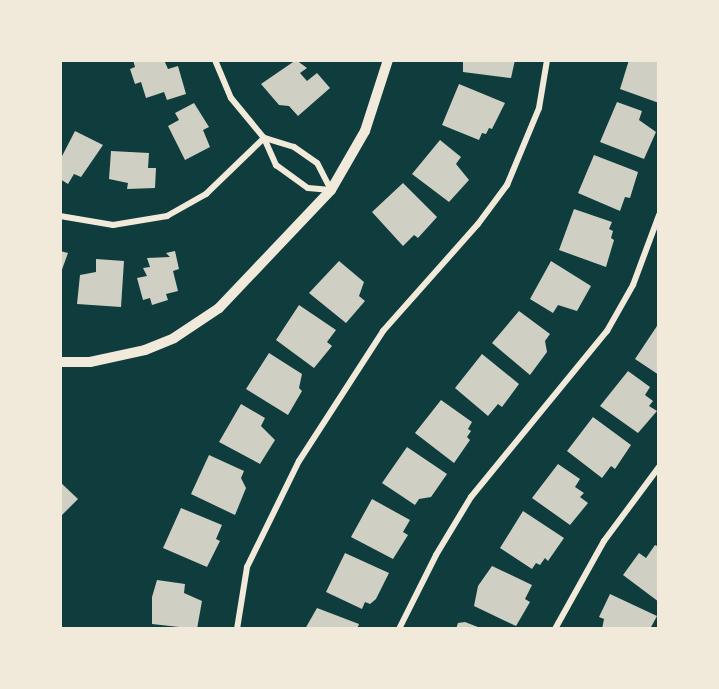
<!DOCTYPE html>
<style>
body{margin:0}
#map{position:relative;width:719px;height:689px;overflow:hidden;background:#0f3d3e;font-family:Ubuntu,sans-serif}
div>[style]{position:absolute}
.building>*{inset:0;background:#cfcfc3}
.minor>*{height:6px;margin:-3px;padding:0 3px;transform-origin:3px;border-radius:3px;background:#f1e9da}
.tertiary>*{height:10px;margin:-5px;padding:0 5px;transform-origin:5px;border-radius:5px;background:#f1e9da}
span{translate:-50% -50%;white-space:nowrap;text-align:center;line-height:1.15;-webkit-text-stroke:6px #f1e9da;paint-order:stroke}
.frame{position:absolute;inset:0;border:62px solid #f1e9da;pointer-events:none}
</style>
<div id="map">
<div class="building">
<div style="clip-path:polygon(133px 60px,164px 60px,168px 69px,178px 66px,186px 94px,167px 100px,164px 92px,146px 98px,141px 82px,135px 84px,130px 69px,135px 67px)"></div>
<div style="clip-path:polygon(296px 60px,307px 68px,300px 73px,307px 81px,317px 73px,330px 88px,298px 116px,289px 106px,279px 105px,261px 84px)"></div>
<div style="clip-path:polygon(463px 60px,515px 60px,511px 78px,463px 72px)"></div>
<div style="clip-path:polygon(629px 60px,659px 60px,659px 103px,620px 89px)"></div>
<div style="clip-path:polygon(459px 84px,505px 103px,492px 129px,489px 128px,486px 134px,482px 133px,479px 140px,442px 125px)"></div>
<div style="clip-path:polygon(617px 102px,642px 111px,639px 120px,656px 132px,644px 159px,600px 142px)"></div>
<div style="clip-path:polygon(194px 103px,209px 127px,203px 130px,210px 147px,185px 160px,168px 126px,179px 120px,175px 113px)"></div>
<div style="clip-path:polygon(75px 131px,103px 145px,81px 177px,74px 174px,68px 184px,60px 179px,60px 160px)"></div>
<div style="clip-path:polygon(440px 140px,461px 157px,456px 164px,469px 180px,449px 202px,412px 174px)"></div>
<div style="clip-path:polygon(111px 151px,149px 153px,148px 168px,156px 168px,155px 188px,127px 189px,128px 183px,109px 179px)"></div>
<div style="clip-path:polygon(594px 155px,638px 172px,630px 198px,625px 197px,620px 211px,578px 193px)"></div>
<div style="clip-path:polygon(403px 183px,437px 217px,418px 238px,414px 235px,403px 246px,372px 212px)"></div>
<div style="clip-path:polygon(574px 209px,612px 222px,609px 229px,613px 231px,611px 238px,614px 240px,606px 267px,559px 250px)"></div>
<div style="clip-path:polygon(60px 251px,68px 253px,60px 275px)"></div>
<div style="clip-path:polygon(175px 251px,179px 269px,173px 271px,178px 291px,166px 294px,168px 300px,152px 305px,150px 298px,143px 300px,137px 278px,147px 276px,143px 268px,150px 267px,147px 258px,170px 257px,166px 253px)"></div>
<div style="clip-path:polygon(96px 259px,124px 261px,121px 307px,77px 304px,80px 275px,96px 272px)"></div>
<div style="clip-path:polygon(339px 261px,364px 282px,359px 296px,365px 301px,346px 323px,309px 293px)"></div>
<div style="clip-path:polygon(551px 261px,591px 286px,577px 311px,558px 305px,553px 313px,530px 299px)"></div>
<div style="clip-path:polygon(299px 305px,336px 330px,327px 342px,332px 346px,314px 368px,276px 340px)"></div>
<div style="clip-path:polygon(519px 311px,550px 334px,545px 341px,547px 352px,530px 375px,492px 343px)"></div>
<div style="clip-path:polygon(659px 323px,659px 375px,635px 359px)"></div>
<div style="clip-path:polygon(269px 353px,302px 374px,299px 388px,302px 391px,288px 415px,246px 389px)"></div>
<div style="clip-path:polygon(482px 354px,519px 384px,502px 407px,498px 404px,488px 416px,455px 388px)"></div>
<div style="clip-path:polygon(628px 371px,650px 387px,645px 395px,653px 401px,649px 406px,657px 411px,638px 433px,600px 406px)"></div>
<div style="clip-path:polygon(441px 400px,472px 422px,468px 429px,471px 431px,467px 437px,470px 440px,454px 463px,415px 433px)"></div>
<div style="clip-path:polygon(241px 404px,265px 418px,261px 426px,275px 440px,260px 464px,219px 442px)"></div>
<div style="clip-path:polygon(593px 417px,631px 445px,615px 469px,611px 466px,602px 478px,567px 451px)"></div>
<div style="clip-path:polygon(407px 447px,447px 474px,431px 497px,419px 499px,415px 505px,382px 483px)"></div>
<div style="clip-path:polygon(209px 455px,244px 471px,241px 478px,246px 488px,235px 515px,191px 494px)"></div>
<div style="clip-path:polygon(558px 464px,580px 479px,575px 487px,584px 493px,580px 497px,588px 503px,570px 525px,532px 498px)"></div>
<div style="clip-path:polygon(60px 482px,78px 499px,60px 517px)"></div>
<div style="clip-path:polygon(372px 499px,410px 520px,403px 532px,408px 535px,393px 559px,351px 537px)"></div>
<div style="clip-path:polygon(181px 508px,222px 525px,216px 539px,220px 541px,207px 567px,163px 548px)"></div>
<div style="clip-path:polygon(523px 511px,564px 538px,548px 561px,545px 558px,540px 565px,536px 563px,532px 569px,500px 548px)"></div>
<div style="clip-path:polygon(655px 545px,659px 547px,659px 602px,623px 575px,639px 553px,646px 558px)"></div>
<div style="clip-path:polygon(345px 553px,389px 573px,376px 599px,370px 604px,365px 602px,362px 609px,326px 592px)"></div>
<div style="clip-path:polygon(492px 566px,532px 585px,525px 599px,530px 602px,516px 626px,474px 606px,478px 586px)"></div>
<div style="clip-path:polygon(157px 580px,185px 584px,184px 593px,202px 601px,197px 629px,152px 624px,152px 597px)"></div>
<div style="clip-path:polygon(610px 594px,657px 616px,650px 629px,602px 629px,604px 619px,599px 617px)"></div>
<div style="clip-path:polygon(317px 608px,359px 624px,357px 629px,305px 629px)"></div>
<div style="clip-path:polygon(465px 622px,483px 629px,456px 629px,458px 623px)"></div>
</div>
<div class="minor">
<div style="left:215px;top:60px;width:41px;rotate:67.2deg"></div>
<div style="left:231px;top:98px;width:52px;rotate:50.5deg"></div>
<div style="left:264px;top:138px;width:30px;rotate:66deg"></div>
<div style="left:276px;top:165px;width:39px;rotate:36deg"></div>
<div style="left:308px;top:188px;width:23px;rotate:5deg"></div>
<div style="left:331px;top:190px;width:30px;rotate:-117deg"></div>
<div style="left:317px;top:163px;width:28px;rotate:-145deg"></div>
<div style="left:294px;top:147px;width:31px;rotate:-163deg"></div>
<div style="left:60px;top:216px;width:54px;rotate:9.6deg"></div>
<div style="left:113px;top:225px;width:55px;rotate:-9.5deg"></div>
<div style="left:167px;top:216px;width:45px;rotate:-29.4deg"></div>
<div style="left:206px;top:194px;width:81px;rotate:-44deg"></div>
<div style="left:237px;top:629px;width:63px;rotate:-80.8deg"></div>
<div style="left:247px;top:567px;width:118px;rotate:-63.9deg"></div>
<div style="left:299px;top:461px;width:155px;rotate:-57.1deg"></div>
<div style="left:383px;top:331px;width:143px;rotate:-48.4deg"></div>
<div style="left:478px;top:224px;width:49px;rotate:-53.4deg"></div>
<div style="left:507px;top:185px;width:83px;rotate:-67.4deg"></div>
<div style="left:539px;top:108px;width:49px;rotate:-80.5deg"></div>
<div style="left:399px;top:629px;width:83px;rotate:-63.4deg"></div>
<div style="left:436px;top:555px;width:68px;rotate:-58.9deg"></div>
<div style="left:471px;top:497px;width:215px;rotate:-50.7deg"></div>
<div style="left:607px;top:331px;width:53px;rotate:-60.5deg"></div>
<div style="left:633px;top:285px;width:75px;rotate:-69.6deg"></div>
<div style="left:555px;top:629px;width:101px;rotate:-60.9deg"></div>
<div style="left:604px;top:541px;width:92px;rotate:-53.4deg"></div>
</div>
<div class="tertiary">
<div style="left:60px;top:362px;width:30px"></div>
<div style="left:90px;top:362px;width:56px;rotate:-12.3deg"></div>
<div style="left:145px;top:350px;width:31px;rotate:-22deg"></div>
<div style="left:174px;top:338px;width:54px;rotate:-33.7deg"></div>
<div style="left:219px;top:308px;width:163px;rotate:-46.5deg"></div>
<div style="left:331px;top:190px;width:68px;rotate:-60deg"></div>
<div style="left:365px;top:131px;width:75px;rotate:-72.1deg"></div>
</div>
<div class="frame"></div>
</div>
